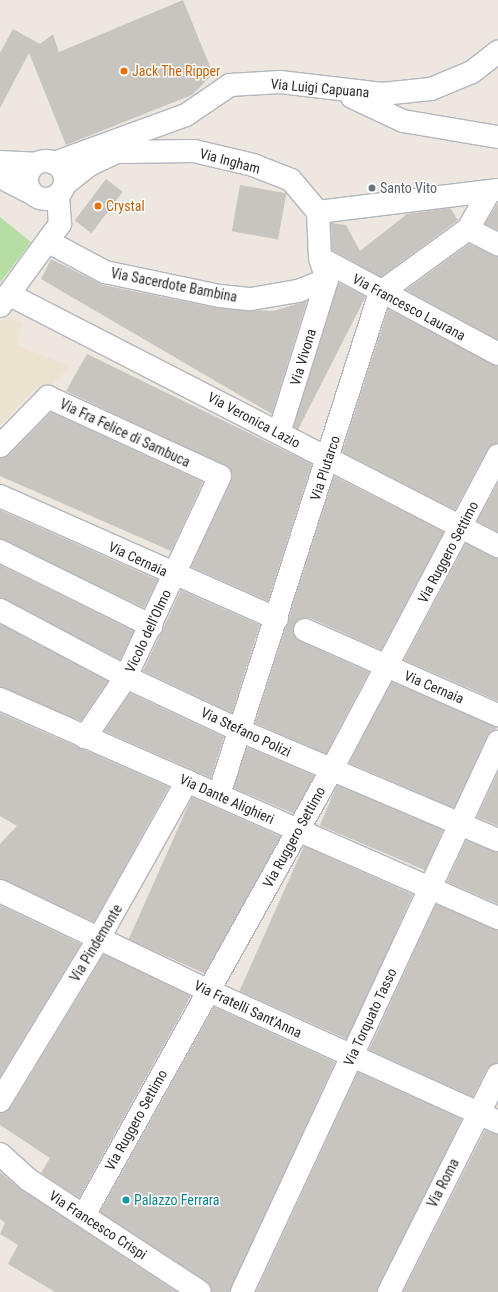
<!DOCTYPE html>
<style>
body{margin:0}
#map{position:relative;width:498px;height:1292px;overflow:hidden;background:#ede7e0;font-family:"Roboto Condensed",sans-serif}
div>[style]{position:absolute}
.education>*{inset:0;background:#ece4d1}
.green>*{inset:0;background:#b6dea2}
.building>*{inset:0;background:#c8c4bf;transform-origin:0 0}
.roads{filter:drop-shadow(1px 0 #b3b6be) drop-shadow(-1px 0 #b3b6be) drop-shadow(0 1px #b3b6be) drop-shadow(0 -1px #b3b6be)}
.minor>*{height:22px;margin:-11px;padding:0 11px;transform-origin:11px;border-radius:11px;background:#fff}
.minor>.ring{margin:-11px;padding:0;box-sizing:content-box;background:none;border:22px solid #fff;border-radius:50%}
.dots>*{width:11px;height:11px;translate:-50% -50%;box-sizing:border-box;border:2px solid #fff;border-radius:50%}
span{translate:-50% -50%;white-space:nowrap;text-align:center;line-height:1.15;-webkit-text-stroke:3px #fff;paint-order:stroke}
.food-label{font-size:14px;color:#c56008}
.left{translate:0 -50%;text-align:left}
.street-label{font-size:14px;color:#2c2c2c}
.worship-label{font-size:14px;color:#5b616d}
.culture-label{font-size:14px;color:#0d838f}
</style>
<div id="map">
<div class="education">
<div style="clip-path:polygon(7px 315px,22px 323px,17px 345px,69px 366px,49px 388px,38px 386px,0 426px,0 323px)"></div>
</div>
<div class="green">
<div style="clip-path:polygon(0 217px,31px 242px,0 283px)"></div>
</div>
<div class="building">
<div style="clip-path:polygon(183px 0,213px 74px,192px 95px,66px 145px,29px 53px,0 108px,0 53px,13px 29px,40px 44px,53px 34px,59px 52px)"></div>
<div style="left:106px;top:179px;width:21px;height:52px;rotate:37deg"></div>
<div style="left:240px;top:185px;width:47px;height:47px;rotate:10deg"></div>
<div style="clip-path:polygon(498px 203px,498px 230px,485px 224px)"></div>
<div style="clip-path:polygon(450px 208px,458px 220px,381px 277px,332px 250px,331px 223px,346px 225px,360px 251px,407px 214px)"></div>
<div style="clip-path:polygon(469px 244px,498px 256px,498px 340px,406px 290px)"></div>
<div style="clip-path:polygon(51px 259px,103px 285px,217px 308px,273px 311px,307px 301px,272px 414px,41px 279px)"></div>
<div style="left:339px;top:283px;width:30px;height:151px;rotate:27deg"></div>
<div style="clip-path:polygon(388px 309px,498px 366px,498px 444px,487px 450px,455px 510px,342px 452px)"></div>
<div style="clip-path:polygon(87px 354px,312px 464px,268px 601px,191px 567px,231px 481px,230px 469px,66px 391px)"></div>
<div style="clip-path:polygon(51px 412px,203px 482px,171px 551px,0 476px,0 458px,9px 455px)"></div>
<div style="clip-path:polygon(334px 476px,444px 532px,381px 650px,310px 618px,303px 618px,294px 625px,293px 632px,300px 641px,369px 672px,326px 754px,255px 723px)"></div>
<div style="clip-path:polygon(498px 483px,498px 532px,477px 521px)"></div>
<div style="clip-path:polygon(0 510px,158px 580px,144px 608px,0 539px)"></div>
<div style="clip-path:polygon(466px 543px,498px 558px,498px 701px,404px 660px)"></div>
<div style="clip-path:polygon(0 565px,134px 631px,120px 660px,0 598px)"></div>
<div style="clip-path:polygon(181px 590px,260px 625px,232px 713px,143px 671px)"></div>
<div style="clip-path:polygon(0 624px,108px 681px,81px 721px,0 687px)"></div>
<div style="clip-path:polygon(392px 682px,498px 727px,487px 737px,454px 808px,349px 763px)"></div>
<div style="clip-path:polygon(130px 693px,224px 737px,211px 778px,104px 731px)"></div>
<div style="clip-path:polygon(0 713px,169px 787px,94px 922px,0 879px,0 844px,17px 826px,0 816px)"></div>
<div style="left:247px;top:747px;width:73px;height:43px;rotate:23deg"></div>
<div style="clip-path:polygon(498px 772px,498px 826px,477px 817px)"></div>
<div style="left:337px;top:785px;width:115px;height:44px;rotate:23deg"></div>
<div style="left:192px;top:797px;width:97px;height:156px;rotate:24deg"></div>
<div style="clip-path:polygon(466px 840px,498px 852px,498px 904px,447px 882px)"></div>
<div style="left:304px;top:846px;width:119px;height:159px;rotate:24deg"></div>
<div style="clip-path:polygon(436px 904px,498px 930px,498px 1063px,487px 1069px,473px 1097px,369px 1050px)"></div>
<div style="clip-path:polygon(0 905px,81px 944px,0 1077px)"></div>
<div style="clip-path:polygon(104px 954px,191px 996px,79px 1198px,41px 1173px,50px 1158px,0 1125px,0 1113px,11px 1107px)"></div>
<div style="clip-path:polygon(214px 1007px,335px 1062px,230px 1292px,212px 1292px,207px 1282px,100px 1212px)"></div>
<div style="clip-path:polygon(358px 1072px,462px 1119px,377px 1292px,256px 1292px)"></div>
<div style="clip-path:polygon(485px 1130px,498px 1134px,498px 1292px,403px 1292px)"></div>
<div style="clip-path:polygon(0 1172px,22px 1190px,177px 1292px,55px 1292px,8px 1264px,18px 1245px,0 1234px,5px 1223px,0 1219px)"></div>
</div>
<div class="roads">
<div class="minor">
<div style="left:352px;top:97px;width:56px;rotate:25.2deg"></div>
<div style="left:403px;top:121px;width:96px;rotate:9.6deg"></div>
<div class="ring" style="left:27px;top:161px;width:16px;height:16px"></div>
<div style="left:0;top:162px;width:35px;rotate:3deg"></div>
<div style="left:54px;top:163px;width:140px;rotate:-20deg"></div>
<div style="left:186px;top:115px;width:53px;rotate:-34.3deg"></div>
<div style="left:230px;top:85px;width:50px;rotate:-3.4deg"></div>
<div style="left:280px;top:82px;width:103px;rotate:6.7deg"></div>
<div style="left:382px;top:94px;width:49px;rotate:-5.8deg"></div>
<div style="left:431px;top:89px;width:44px;rotate:-22.5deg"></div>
<div style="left:472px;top:72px;width:33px;rotate:-38deg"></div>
<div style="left:0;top:177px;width:34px;rotate:27deg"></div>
<div style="left:65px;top:184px;width:31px;rotate:-38deg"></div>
<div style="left:89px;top:165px;width:31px;rotate:-25deg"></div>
<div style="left:117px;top:152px;width:77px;rotate:-0.7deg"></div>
<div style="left:194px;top:151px;width:61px;rotate:13.3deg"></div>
<div style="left:253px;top:165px;width:41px;rotate:21.5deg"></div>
<div style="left:291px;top:180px;width:42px;rotate:49.8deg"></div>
<div style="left:318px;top:212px;width:46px;rotate:87.5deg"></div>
<div style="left:320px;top:258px;width:23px;rotate:72deg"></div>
<div style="left:318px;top:212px;width:181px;rotate:-7deg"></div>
<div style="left:468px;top:229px;width:34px;rotate:27deg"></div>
<div style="left:49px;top:242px;width:64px;rotate:28.2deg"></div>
<div style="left:105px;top:272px;width:117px;rotate:11.8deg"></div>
<div style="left:220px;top:296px;width:31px;rotate:6deg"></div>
<div style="left:251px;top:299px;width:48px;rotate:-9.7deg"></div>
<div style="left:298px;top:291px;width:31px;rotate:-21deg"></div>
<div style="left:320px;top:258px;width:202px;rotate:28.3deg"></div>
<div style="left:10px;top:295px;width:549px;rotate:27.22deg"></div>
<div style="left:0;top:306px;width:102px;rotate:-53.8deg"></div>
<div style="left:60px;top:224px;width:29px;rotate:-94deg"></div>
<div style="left:279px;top:433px;width:160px;rotate:-72.6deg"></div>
<div style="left:0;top:446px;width:69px;rotate:-45.6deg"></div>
<div style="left:48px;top:397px;width:189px;rotate:24.7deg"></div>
<div style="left:220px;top:476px;width:222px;rotate:115.1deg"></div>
<div style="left:126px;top:677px;width:73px;rotate:124.3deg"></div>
<div style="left:0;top:496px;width:303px;rotate:23.9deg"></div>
<div style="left:0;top:551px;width:169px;rotate:26.3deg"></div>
<div style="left:0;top:610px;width:143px;rotate:28deg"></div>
<div style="left:126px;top:677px;width:127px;rotate:25.2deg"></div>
<div style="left:241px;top:731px;width:279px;rotate:23deg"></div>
<div style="left:305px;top:630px;width:211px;rotate:23.8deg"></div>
<div style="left:0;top:699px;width:544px;rotate:23.74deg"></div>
<div style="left:222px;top:785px;width:517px;rotate:-72.2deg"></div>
<div style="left:380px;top:293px;width:109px;rotate:-36deg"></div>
<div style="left:468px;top:229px;width:40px;rotate:-60.3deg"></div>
<div style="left:0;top:891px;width:229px;rotate:25.6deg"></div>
<div style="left:207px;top:990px;width:320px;rotate:24.4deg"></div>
<div style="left:0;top:1101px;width:191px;rotate:-58.7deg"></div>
<div style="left:99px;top:938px;width:180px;rotate:-60.7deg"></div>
<div style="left:0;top:1154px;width:39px;rotate:42deg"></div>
<div style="left:29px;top:1180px;width:204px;rotate:33.2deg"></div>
<div style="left:84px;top:1215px;width:508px;rotate:-60.91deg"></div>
<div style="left:331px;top:771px;width:357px;rotate:-62.1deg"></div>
<div style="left:242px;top:1292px;width:607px;rotate:-65.04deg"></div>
<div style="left:389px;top:1292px;width:243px;rotate:-63.3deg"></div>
</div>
</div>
<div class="dots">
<div style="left:124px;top:71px;background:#e8710a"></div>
<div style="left:372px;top:188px;background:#6b7280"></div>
<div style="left:98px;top:206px;background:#e8710a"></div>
<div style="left:126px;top:1200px;background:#0f9aa8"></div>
</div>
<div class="food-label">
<span class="left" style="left:132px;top:71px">Jack The Ripper</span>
<span class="left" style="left:106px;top:206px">Crystal</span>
</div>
<div class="street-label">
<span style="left:320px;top:88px;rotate:5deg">Via Luigi Capuana</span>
<span style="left:230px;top:161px;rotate:15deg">Via Ingham</span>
<span style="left:174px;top:285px;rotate:11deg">Via Sacerdote Bambina</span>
<span style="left:409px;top:307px;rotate:28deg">Via Francesco Laurana</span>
<span style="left:303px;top:357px;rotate:-73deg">Via Vivona</span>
<span style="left:254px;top:420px;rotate:28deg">Via Veronica Lazio</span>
<span style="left:125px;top:433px;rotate:25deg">Via Fra Felice di Sambuca</span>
<span style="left:325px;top:468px;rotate:-72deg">Via Plutarco</span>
<span style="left:448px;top:552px;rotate:-62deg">Via Ruggero Settimo</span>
<span style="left:138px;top:559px;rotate:25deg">Via Cernaia</span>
<span style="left:148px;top:631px;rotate:-65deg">Vicolo dell'Olmo</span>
<span style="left:434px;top:687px;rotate:23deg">Via Cernaia</span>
<span style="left:246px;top:732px;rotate:25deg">Via Stefano Polizi</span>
<span style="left:227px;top:799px;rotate:24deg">Via Dante Alighieri</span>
<span style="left:294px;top:837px;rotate:-61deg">Via Ruggero Settimo</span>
<span style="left:96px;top:943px;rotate:-59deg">Via Pindemonte</span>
<span style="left:248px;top:1009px;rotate:25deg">Via Fratelli Sant'Anna</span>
<span style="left:370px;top:1017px;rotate:-65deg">Via Torquato Tasso</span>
<span style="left:136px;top:1120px;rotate:-61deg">Via Ruggero Settimo</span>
<span style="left:443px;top:1183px;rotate:-63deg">Via Roma</span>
<span style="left:98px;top:1225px;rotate:33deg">Via Francesco Crispi</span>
</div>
<div class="worship-label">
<span class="left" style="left:380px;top:188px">Santo Vito</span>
</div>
<div class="culture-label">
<span class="left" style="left:134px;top:1200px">Palazzo Ferrara</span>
</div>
</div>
